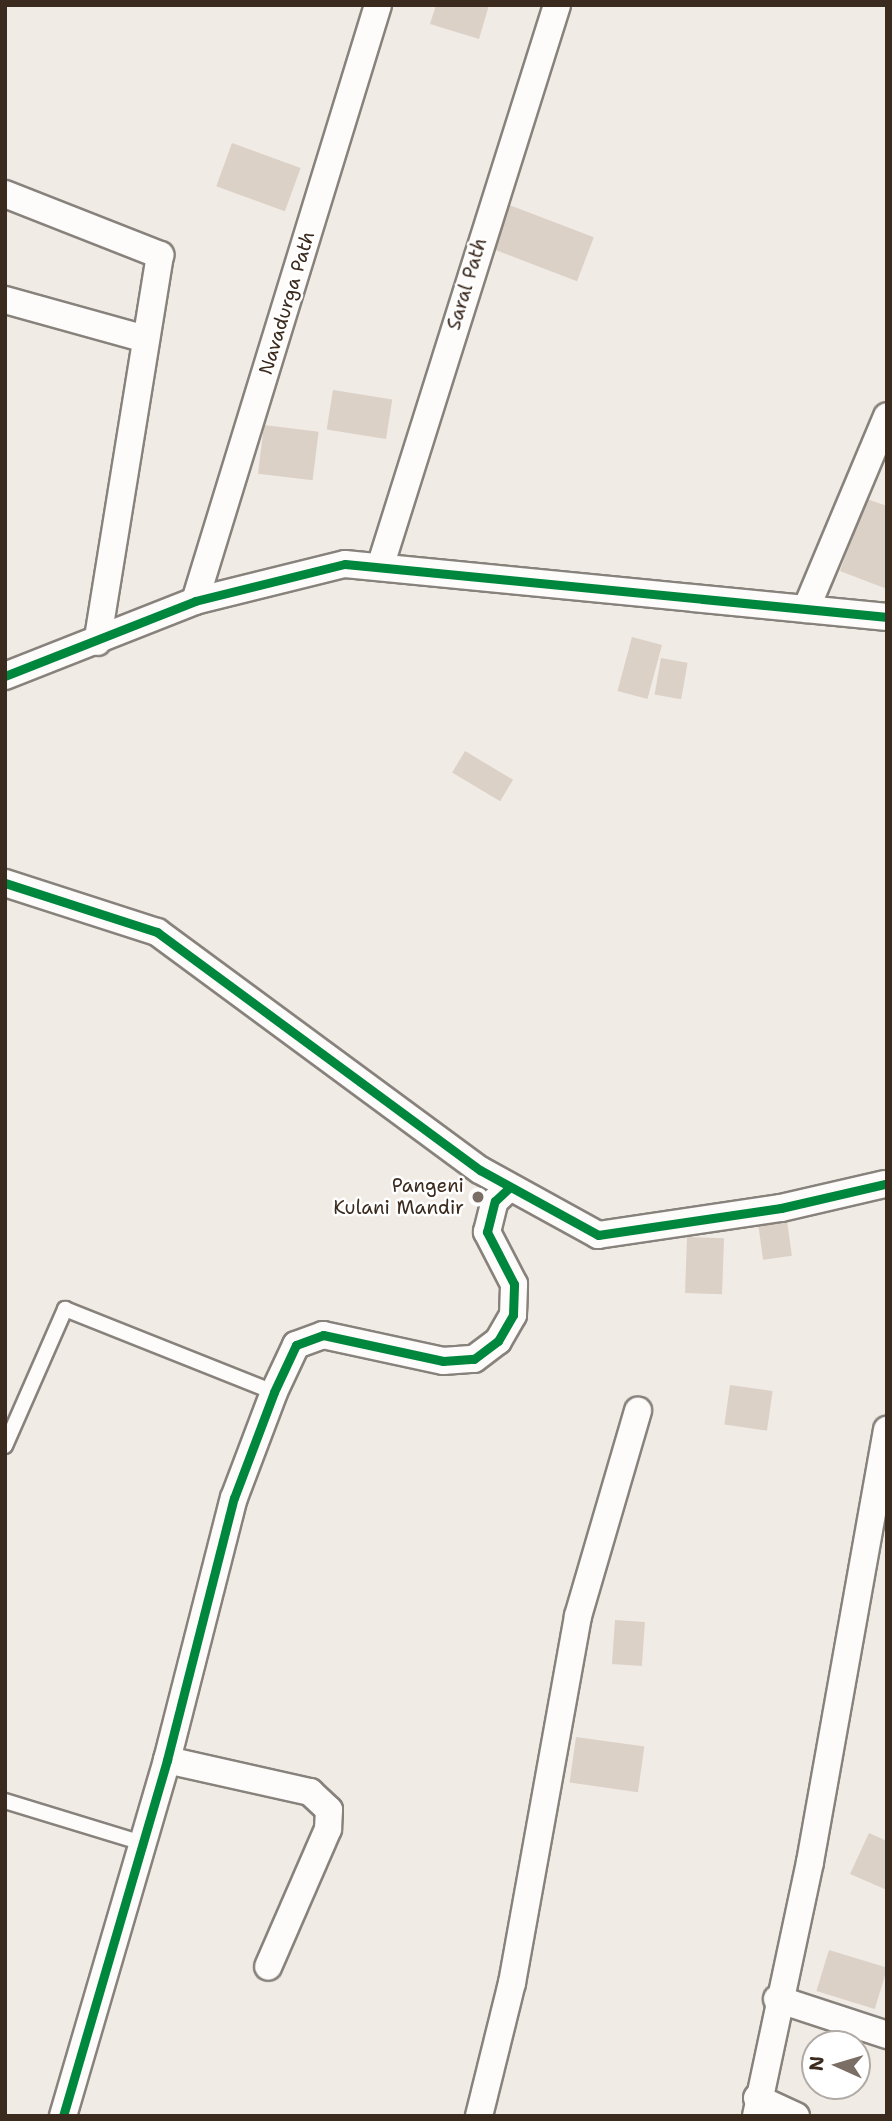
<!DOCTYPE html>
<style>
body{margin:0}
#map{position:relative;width:892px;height:2121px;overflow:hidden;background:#f1ebe5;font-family:"Shantell Sans",sans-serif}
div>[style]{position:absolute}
.building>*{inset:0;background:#dbd1c7;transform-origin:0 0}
.roads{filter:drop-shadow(2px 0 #88827c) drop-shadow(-2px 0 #88827c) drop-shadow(0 2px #88827c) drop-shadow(0 -2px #88827c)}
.service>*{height:14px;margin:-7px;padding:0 7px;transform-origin:7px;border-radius:7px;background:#fdfcfb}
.minor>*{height:26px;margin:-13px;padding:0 13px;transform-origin:13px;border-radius:13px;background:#fdfcfb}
.cycleway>*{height:9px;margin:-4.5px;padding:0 4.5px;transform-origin:4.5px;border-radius:4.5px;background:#00873e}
.dots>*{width:19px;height:19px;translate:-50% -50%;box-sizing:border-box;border:4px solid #fff;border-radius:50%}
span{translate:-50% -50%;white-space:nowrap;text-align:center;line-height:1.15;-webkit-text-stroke:5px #fff;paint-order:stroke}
.street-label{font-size:19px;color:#3b2a1e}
.poi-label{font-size:19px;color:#3b2a1e}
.right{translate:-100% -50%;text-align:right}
.frame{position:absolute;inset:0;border:7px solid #3b2a1e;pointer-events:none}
.north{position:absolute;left:801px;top:2030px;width:70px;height:70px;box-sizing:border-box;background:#fff;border:2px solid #b1aaa5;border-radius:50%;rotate:274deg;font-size:19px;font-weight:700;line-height:28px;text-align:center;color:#3b2a1e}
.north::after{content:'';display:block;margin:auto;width:24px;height:32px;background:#7b6e64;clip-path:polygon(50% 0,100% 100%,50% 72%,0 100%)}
</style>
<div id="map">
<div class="building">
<div style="clip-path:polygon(436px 5px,489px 5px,479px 39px,430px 24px)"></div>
<div style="left:232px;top:143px;width:73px;height:46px;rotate:20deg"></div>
<div style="left:507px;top:204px;width:93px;height:47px;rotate:21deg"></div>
<div style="left:333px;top:390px;width:60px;height:40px;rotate:9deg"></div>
<div style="left:264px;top:425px;width:55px;height:49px;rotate:7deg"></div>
<div style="clip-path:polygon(867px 499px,887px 506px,887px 589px,840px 571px)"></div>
<div style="left:632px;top:637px;width:31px;height:56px;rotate:15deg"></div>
<div style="left:661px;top:658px;width:27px;height:37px;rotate:10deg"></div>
<div style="left:465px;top:751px;width:56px;height:25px;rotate:31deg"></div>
<div style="left:787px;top:1221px;width:35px;height:29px;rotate:82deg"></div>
<div style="left:687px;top:1237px;width:37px;height:56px;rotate:2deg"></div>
<div style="left:730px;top:1385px;width:43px;height:40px;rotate:8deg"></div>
<div style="left:615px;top:1620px;width:30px;height:44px;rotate:4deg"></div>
<div style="left:576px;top:1737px;width:69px;height:46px;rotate:8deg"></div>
<div style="clip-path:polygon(869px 1833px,887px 1841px,887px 1890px,850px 1874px)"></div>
<div style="left:829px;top:1950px;width:61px;height:43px;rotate:17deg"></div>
</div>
<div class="roads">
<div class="service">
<div style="left:5px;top:1446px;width:150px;rotate:-66.3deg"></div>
<div style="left:65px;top:1309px;width:225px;rotate:21.7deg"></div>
<div style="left:5px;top:1801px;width:143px;rotate:17deg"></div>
</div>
<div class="minor">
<div style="left:5px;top:194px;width:167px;rotate:21.5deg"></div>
<div style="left:160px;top:255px;width:392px;rotate:99.2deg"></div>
<div style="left:5px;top:300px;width:146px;rotate:15.5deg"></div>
<div style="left:381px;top:564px;width:586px;rotate:-72.52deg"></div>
<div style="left:195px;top:601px;width:623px;rotate:-72.93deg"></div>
<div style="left:806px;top:609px;width:209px;rotate:-67.2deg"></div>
<div style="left:5px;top:676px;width:204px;rotate:-21.5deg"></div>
<div style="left:195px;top:601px;width:154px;rotate:-13.9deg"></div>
<div style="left:345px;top:564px;width:545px;rotate:5.58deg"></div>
<div style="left:5px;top:883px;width:160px;rotate:17.9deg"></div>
<div style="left:157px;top:932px;width:401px;rotate:36.4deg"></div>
<div style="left:480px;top:1170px;width:135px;rotate:28.8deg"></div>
<div style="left:598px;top:1235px;width:185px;rotate:-8.4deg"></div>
<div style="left:781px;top:1208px;width:107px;rotate:-13deg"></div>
<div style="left:167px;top:1760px;width:147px;rotate:12.6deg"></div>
<div style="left:310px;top:1792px;width:26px;rotate:43deg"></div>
<div style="left:329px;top:1810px;width:19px;rotate:93deg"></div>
<div style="left:328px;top:1829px;width:150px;rotate:113.5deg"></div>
<div style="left:777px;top:1999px;width:116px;rotate:18.1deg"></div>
<div style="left:757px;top:2098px;width:43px;rotate:24.8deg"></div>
<div style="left:63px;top:2116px;width:371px;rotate:-73.7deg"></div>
<div style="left:167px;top:1760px;width:270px;rotate:-75.7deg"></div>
<div style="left:234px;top:1498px;width:113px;rotate:-69.3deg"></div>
<div style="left:274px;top:1392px;width:52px;rotate:-64.9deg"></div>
<div style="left:296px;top:1345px;width:29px;rotate:-20deg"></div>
<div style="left:323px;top:1335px;width:123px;rotate:12.2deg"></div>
<div style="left:443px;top:1361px;width:31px;rotate:-4deg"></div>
<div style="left:474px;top:1359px;width:30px;rotate:-37deg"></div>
<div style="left:498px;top:1341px;width:30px;rotate:-60deg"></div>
<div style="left:513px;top:1315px;width:31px;rotate:-88deg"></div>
<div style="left:514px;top:1284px;width:59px;rotate:-117.4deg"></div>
<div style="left:487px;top:1232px;width:32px;rotate:-76deg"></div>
<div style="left:495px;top:1201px;width:19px;rotate:-43deg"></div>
<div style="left:479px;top:2116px;width:137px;rotate:-76.1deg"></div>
<div style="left:512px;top:1983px;width:373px;rotate:-79.8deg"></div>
<div style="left:578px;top:1616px;width:214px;rotate:-73.7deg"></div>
<div style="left:756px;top:2116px;width:260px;rotate:-78deg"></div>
<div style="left:810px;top:1862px;width:439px;rotate:-79.9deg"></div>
</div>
</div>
<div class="cycleway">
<div style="left:5px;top:676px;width:204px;rotate:-21.5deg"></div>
<div style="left:195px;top:601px;width:154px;rotate:-13.9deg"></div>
<div style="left:345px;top:564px;width:545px;rotate:5.58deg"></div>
<div style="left:5px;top:883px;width:160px;rotate:17.9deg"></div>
<div style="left:157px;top:932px;width:401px;rotate:36.4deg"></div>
<div style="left:480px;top:1170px;width:135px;rotate:28.8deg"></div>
<div style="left:598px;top:1235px;width:185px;rotate:-8.4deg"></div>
<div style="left:781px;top:1208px;width:107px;rotate:-13deg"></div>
<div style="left:63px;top:2116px;width:371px;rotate:-73.7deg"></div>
<div style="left:167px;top:1760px;width:270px;rotate:-75.7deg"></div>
<div style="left:234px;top:1498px;width:113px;rotate:-69.3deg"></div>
<div style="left:274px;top:1392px;width:52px;rotate:-64.9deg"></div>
<div style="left:296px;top:1345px;width:29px;rotate:-20deg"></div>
<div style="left:323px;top:1335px;width:123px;rotate:12.2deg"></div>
<div style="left:443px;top:1361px;width:31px;rotate:-4deg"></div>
<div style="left:474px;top:1359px;width:30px;rotate:-37deg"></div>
<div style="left:498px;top:1341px;width:30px;rotate:-60deg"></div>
<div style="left:513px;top:1315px;width:31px;rotate:-88deg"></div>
<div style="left:514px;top:1284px;width:59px;rotate:-117.4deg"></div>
<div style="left:487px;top:1232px;width:32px;rotate:-76deg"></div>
<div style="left:495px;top:1201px;width:19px;rotate:-43deg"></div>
</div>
<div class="dots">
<div style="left:478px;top:1197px;background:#7b6e64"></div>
</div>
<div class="street-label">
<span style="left:467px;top:284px;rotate:-73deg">Saral Path</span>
<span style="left:287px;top:303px;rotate:-73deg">Navadurga Path</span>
</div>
<div class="poi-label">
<span class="right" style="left:464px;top:1197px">Pangeni<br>Kulani Mandir</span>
</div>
<div class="frame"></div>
<div class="north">N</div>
</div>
